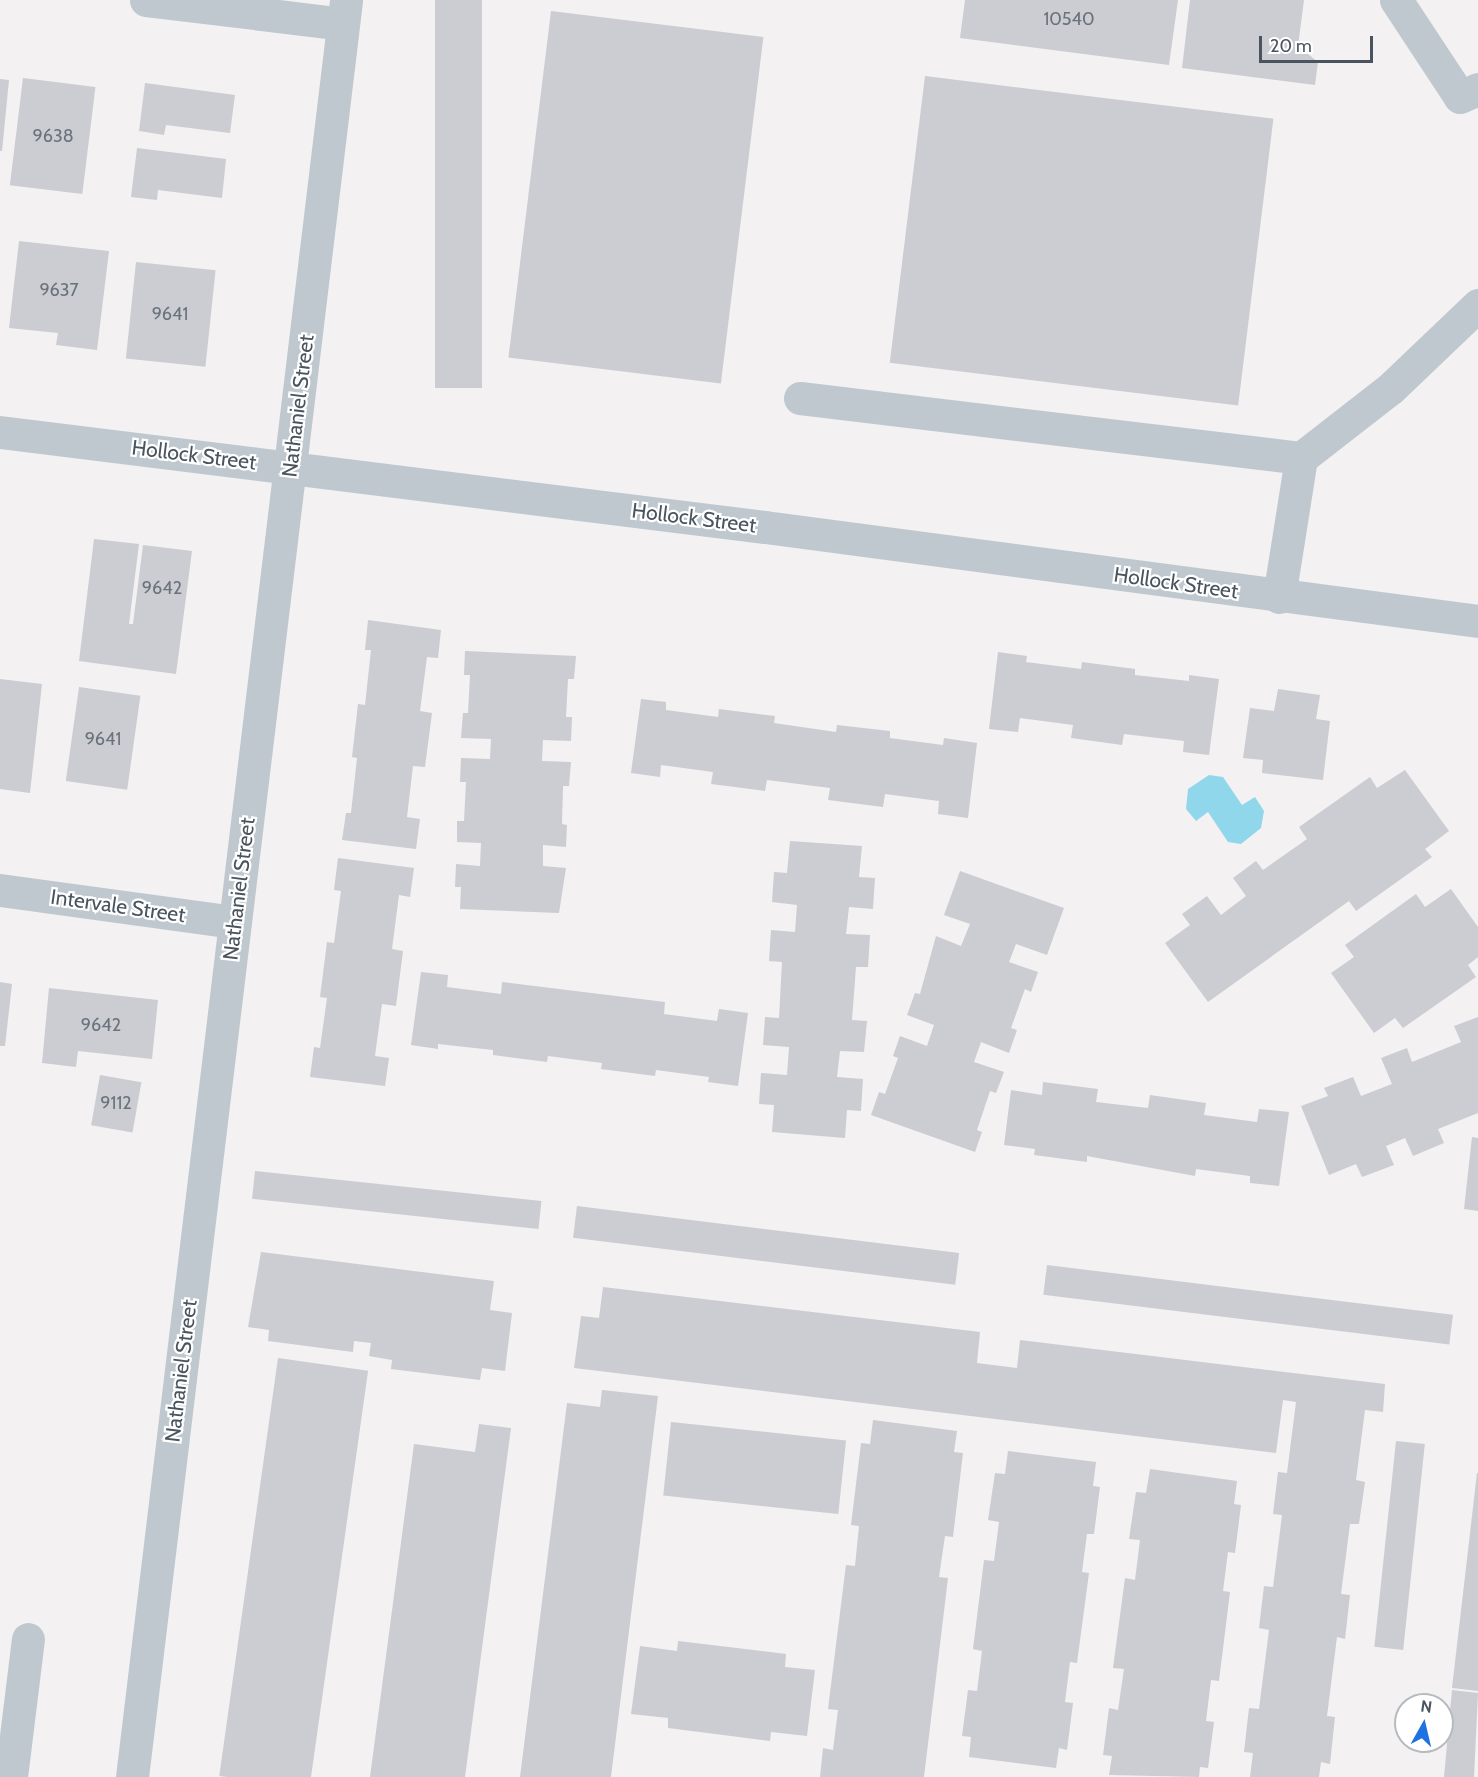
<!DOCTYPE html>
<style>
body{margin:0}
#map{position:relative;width:1478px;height:1777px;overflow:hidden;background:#f3f1f1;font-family:Cabin,sans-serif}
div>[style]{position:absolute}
.water>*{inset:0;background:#90d7eb}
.building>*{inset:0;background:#cbcdd3;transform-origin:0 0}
.minor>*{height:33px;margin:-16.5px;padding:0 16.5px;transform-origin:16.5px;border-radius:16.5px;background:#bfc8cf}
span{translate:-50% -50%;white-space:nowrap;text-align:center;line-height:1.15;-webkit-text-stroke:4.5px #fff;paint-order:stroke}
.number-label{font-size:18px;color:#6a727b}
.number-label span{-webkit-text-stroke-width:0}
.street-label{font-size:21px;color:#49545e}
.north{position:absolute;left:1394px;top:1693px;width:60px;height:60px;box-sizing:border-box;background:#fff;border:2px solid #b6bbbf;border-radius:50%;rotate:8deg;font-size:16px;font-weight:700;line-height:24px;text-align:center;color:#49545e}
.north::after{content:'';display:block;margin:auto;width:21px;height:27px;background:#1d71e1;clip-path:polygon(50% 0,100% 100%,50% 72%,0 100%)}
.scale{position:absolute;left:1259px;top:36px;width:114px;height:27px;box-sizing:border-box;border:3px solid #49545e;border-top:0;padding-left:8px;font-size:18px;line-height:21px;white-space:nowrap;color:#49545e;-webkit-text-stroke:4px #fff;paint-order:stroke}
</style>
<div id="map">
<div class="water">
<div style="clip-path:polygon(1209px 775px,1223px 777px,1242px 805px,1255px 797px,1264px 811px,1261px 828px,1241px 844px,1228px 842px,1208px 812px,1196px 821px,1186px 809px,1188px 789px)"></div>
</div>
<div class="building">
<div style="left:435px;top:0;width:47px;height:388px"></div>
<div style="clip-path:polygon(965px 0,1178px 0,1169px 65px,960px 38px)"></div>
<div style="clip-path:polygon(1190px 0,1304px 0,1298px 46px,1318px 62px,1315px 85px,1182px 68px)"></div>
<div style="left:551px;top:11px;width:214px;height:349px;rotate:7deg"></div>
<div style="left:925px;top:76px;width:351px;height:289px;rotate:7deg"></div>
<div style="left:23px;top:78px;width:73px;height:108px;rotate:7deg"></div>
<div style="clip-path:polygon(0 79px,9px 80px,2px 151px,0 151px)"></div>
<div style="clip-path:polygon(145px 83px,235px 95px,230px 133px,166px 125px,164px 135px,139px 131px)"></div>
<div style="clip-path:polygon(137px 148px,226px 159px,222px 198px,158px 190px,157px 200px,131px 197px)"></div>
<div style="clip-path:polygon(19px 241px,109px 251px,97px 350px,56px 345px,58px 333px,9px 328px)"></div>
<div style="left:136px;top:262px;width:80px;height:97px;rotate:6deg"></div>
<div style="clip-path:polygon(94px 539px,139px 544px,129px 624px,133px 624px,143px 545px,192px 551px,176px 674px,79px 661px)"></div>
<div style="clip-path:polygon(368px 620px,441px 630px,438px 658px,427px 657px,420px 711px,432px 713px,425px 767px,413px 766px,407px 817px,420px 819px,416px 849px,342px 840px,346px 813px,351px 813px,357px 758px,352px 757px,358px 704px,365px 705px,371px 650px,365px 650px)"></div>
<div style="clip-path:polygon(465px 651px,576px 656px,574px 679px,568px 679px,566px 717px,572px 717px,571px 741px,543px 740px,542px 761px,571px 762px,569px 786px,563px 786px,562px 824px,567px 825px,566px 847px,543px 845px,543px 866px,566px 868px,559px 913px,460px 909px,461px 887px,455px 887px,456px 864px,480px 866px,481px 843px,457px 842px,457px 821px,464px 821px,466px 782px,460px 782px,461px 758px,490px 759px,491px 739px,461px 738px,463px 713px,468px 713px,470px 675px,464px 675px)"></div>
<div style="clip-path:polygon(998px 652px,1027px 656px,1026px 662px,1081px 669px,1082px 662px,1135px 669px,1135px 675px,1189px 681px,1189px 675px,1219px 679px,1209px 755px,1183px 752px,1184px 741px,1124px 734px,1122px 745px,1071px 738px,1073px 725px,1020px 718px,1018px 732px,989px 729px)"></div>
<div style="clip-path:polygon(0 679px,42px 684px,30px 793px,0 789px)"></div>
<div style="left:79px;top:687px;width:62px;height:95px;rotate:8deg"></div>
<div style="clip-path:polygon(1278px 689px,1320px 695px,1316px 719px,1330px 721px,1323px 780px,1262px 773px,1263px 760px,1243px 758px,1250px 708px,1274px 711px)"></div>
<div style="clip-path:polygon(641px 699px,666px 702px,666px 710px,718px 717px,719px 709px,775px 716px,774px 723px,836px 732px,837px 725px,890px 731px,890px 738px,943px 745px,944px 738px,977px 743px,968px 818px,938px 814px,939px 801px,885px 794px,883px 807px,828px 800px,830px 788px,767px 780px,765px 791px,711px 784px,713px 772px,661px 765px,660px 777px,631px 773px)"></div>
<div style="clip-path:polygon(1405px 770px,1449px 831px,1425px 849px,1432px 857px,1356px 911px,1349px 901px,1208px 1002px,1165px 943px,1190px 925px,1182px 914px,1207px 896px,1221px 915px,1246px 896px,1233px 878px,1256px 861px,1263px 870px,1307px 839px,1299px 827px,1370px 777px,1377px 788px)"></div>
<div style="clip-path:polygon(790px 841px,862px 846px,859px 877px,875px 878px,873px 909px,849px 907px,846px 934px,870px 935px,868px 967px,856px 967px,852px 1020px,867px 1021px,864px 1052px,840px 1051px,837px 1077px,863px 1079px,861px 1111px,847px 1110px,845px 1138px,772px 1132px,774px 1105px,759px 1104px,761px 1073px,787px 1075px,789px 1047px,763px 1045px,765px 1017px,779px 1018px,782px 962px,769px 961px,771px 930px,795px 932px,797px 905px,772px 902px,774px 872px,787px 873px)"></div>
<div style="clip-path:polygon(338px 858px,414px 868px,410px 897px,399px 895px,392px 949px,403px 951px,396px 1006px,382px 1004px,375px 1056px,389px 1058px,385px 1086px,310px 1077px,314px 1047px,320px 1048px,327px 998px,320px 997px,327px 942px,334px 943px,341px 891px,334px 890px)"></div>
<div style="clip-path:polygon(960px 871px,1064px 908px,1047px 955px,1016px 944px,1009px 962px,1038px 972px,1031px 992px,1025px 989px,1011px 1028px,1017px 1030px,1009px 1053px,981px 1042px,974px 1062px,1004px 1072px,996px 1093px,990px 1091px,977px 1130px,982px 1132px,975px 1152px,871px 1115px,879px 1092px,885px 1094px,898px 1058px,893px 1056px,900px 1036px,927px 1046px,934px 1025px,907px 1015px,915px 993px,920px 994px,936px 936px,961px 946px,970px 924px,944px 915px)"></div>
<div style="clip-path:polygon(1451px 889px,1478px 927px,1478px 957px,1468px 965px,1476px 977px,1403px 1028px,1395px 1018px,1374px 1033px,1331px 973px,1354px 957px,1345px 945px,1416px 894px,1425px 907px)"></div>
<div style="clip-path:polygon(421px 972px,448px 975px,447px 987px,501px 994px,502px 982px,665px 1002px,664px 1014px,717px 1021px,719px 1009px,748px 1013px,738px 1086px,708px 1082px,709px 1077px,656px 1070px,655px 1076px,601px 1069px,602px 1063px,548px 1056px,547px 1062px,493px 1055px,493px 1050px,438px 1044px,438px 1049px,411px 1045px)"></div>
<div style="clip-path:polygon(0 982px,12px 984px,5px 1046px,0 1046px)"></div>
<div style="clip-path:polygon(49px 988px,158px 1000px,152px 1059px,78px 1051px,76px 1067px,42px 1063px)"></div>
<div style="clip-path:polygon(1478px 1017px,1478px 1113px,1438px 1129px,1444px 1143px,1413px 1156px,1405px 1138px,1386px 1146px,1394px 1165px,1362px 1177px,1356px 1164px,1329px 1175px,1301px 1106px,1328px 1096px,1324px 1088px,1353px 1077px,1361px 1096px,1392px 1084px,1381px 1058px,1407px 1048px,1412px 1062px,1461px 1042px,1454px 1026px)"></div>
<div style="left:100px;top:1075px;width:42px;height:51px;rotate:10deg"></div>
<div style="clip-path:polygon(1043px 1082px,1098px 1089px,1096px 1102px,1148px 1108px,1150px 1095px,1206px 1103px,1204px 1115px,1257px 1122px,1259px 1109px,1289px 1112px,1279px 1186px,1250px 1183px,1250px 1176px,1196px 1169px,1195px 1176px,1087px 1156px,1087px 1162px,1034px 1155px,1035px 1149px,1004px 1145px,1011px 1090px,1042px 1095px)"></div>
<div style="clip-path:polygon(1472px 1137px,1478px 1138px,1478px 1211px,1464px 1209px)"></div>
<div style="left:255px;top:1171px;width:288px;height:28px;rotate:6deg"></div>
<div style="left:577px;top:1206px;width:385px;height:32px;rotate:7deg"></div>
<div style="clip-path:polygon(261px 1252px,494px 1281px,490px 1310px,512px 1313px,505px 1371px,482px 1368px,480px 1380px,391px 1369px,392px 1360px,369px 1356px,371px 1343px,354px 1341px,353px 1352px,268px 1341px,269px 1330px,248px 1327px)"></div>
<div style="left:1047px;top:1265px;width:409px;height:30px;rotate:7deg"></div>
<div style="clip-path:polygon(603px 1287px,980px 1332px,977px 1363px,1017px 1368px,1020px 1340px,1385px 1384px,1383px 1412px,1365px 1410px,1356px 1480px,1365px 1482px,1359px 1524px,1350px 1524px,1341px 1594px,1350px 1595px,1345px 1639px,1337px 1637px,1327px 1716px,1335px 1717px,1330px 1764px,1321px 1762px,1319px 1777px,1250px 1777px,1253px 1753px,1244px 1752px,1249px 1708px,1259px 1709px,1269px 1630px,1259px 1628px,1264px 1586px,1273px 1587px,1282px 1515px,1273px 1514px,1278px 1472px,1287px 1473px,1296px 1402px,1283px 1400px,1276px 1453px,574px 1368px,581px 1316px,599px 1318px)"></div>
<div style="left:278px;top:1358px;width:91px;height:422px;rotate:8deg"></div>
<div style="clip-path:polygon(602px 1390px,658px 1396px,611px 1777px,520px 1777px,567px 1403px,600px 1407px)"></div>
<div style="clip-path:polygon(873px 1420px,957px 1431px,954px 1452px,963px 1453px,953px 1537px,945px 1536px,939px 1577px,948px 1578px,924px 1777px,820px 1777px,823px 1748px,833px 1750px,838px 1710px,828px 1709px,846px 1565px,855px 1566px,859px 1526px,851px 1525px,861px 1443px,870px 1444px)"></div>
<div style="left:671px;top:1422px;width:176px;height:74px;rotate:6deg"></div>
<div style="clip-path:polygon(479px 1424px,511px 1428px,465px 1777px,370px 1777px,414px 1444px,475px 1452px)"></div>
<div style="left:1396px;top:1441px;width:29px;height:207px;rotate:6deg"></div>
<div style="clip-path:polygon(1008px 1451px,1096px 1462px,1093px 1486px,1100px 1487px,1094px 1534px,1087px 1534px,1082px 1572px,1089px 1573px,1077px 1663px,1070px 1662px,1065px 1702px,1073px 1703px,1067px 1750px,1059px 1748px,1056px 1768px,969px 1757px,971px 1737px,962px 1736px,968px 1690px,977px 1691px,982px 1651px,973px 1649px,984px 1560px,994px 1561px,999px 1522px,988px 1520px,995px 1473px,1005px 1474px)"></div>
<div style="clip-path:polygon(1150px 1469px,1237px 1481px,1234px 1504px,1241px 1505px,1235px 1553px,1228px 1552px,1223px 1591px,1230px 1592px,1219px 1681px,1211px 1680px,1206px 1721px,1214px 1722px,1208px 1768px,1200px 1767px,1199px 1777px,1109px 1775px,1112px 1756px,1103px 1755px,1109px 1708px,1118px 1710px,1124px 1669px,1113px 1668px,1125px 1578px,1135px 1580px,1140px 1540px,1129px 1539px,1136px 1492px,1146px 1493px)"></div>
<div style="clip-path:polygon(1477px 1473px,1478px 1473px,1478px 1691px,1452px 1688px)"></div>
<div style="clip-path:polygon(678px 1641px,786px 1654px,785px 1667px,815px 1670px,807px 1736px,771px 1732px,770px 1741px,668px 1728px,668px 1718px,631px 1714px,640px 1646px,677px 1651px)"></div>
<div style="clip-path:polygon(1452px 1690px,1478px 1693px,1474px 1777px,1444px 1777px)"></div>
</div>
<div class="minor">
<div style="left:146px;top:0;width:198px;rotate:6.9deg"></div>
<div style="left:1396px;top:0;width:116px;rotate:56.6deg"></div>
<div style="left:1460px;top:97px;width:20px;rotate:-24deg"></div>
<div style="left:800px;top:398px;width:505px;rotate:6.83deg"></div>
<div style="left:0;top:432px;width:771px;rotate:7.08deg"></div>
<div style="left:765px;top:527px;width:719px;rotate:7.51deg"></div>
<div style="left:1279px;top:597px;width:141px;rotate:-81deg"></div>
<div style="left:1301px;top:458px;width:114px;rotate:-37.9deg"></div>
<div style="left:1391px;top:388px;width:120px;rotate:-43.7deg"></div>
<div style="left:0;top:890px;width:237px;rotate:7.8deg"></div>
<div style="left:11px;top:1777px;width:139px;rotate:-83deg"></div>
<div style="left:132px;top:1777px;width:1790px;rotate:-83.13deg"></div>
</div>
<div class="number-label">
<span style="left:1069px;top:19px">10540</span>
<span style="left:53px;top:136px">9638</span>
<span style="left:59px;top:290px">9637</span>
<span style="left:170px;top:314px">9641</span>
<span style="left:162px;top:588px">9642</span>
<span style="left:103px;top:739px">9641</span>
<span style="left:101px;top:1025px">9642</span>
<span style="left:116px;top:1103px">9112</span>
</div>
<div class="street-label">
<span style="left:298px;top:406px;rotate:-83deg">Nathaniel Street</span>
<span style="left:194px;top:455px;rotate:7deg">Hollock Street</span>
<span style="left:694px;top:518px;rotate:7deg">Hollock Street</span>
<span style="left:1176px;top:583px;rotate:8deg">Hollock Street</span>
<span style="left:239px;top:889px;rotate:-83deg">Nathaniel Street</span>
<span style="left:118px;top:906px;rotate:8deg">Intervale Street</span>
<span style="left:181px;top:1371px;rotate:-83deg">Nathaniel Street</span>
</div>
<div class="north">N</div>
<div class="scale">20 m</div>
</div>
